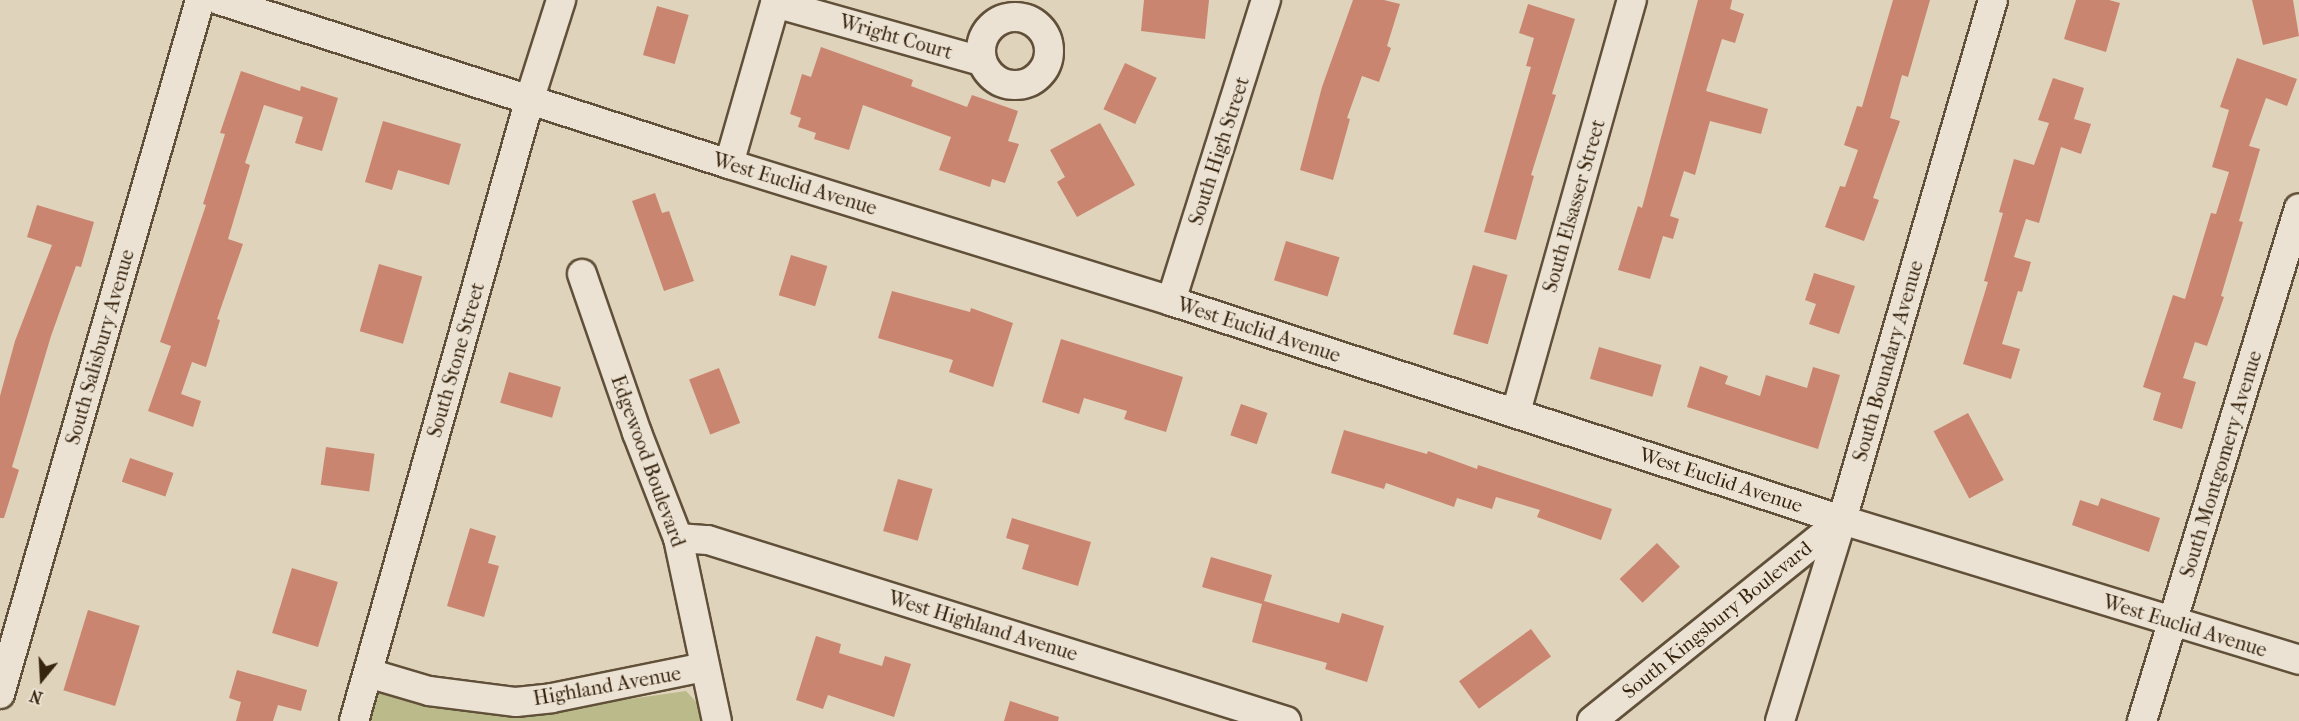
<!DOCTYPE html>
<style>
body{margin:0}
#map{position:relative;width:2299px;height:721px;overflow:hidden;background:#e0d3bb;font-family:"IM FELL French Canon",serif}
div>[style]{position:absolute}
.green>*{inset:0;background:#baba8b}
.building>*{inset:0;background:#c9856f;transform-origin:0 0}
.roads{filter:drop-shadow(2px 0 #615039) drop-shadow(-2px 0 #615039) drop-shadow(0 2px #615039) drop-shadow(0 -2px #615039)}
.minor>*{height:28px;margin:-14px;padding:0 14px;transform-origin:14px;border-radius:14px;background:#ebe2d3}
.minor>.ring{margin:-14px;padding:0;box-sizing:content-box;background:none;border:28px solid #ebe2d3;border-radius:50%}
span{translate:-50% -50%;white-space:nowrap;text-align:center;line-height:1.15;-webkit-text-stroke:6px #ebe2d3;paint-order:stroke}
.street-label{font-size:20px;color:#37240e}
.north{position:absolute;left:12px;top:649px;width:60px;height:60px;-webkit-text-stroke:4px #ebe2d3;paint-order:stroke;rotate:198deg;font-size:16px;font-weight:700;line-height:24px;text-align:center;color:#37240e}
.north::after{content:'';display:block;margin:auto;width:21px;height:27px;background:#37240e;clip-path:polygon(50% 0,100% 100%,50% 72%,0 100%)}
</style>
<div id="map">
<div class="green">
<div style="clip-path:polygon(686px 691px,701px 707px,705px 721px,367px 721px,376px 692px,452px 708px,519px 715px)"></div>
</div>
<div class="building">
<div style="clip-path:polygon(1144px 0,1209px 0,1205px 39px,1141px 31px)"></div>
<div style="clip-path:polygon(1353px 0,1384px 0,1400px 4px,1387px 46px,1391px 48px,1379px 82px,1362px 76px,1347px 118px,1350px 119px,1333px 180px,1300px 170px,1322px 87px)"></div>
<div style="clip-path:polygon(1698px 0,1732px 0,1730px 9px,1744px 14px,1735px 43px,1722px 39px,1706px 91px,1768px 109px,1761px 134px,1710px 121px,1695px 175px,1684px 171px,1670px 216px,1679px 219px,1673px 239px,1663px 236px,1650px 279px,1618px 270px,1638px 206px,1642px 208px)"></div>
<div style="clip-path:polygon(1893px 0,1930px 0,1908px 77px,1902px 75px,1890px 118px,1900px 121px,1873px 198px,1879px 200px,1864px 241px,1825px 227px,1840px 186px,1845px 187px,1858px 150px,1844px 145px,1857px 106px,1862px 107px)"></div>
<div style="clip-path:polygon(2076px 0,2109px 0,2120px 3px,2106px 52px,2064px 39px)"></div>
<div style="clip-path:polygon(2252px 0,2293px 0,2299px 36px,2263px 45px)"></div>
<div style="clip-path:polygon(1528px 4px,1575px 19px,1552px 94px,1556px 95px,1531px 175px,1534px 176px,1516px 240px,1484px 232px,1531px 67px,1526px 66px,1534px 38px,1519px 33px)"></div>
<div style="left:657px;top:6px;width:33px;height:51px;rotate:16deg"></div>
<div style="clip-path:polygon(821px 47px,913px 80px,911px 86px,967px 107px,972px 95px,1018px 111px,1008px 141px,1019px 144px,1005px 183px,992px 179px,990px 187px,939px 170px,951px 137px,863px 105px,849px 150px,814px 139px,816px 133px,798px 127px,801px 118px,790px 114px,802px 74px,811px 77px)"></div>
<div style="clip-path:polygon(2237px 58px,2297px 79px,2287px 106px,2266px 98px,2249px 146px,2260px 149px,2239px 221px,2243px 222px,2221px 296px,2224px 297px,2207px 346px,2195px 342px,2183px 378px,2196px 382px,2182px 429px,2153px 420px,2161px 393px,2143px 387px,2173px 295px,2185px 299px,2211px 213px,2216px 214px,2229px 172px,2212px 167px,2229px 110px,2220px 107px)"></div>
<div style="left:1125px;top:63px;width:35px;height:51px;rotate:25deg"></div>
<div style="clip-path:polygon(241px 71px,300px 91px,301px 86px,338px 98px,322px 151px,295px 143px,303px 117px,264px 105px,245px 163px,250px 165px,228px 239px,243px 244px,217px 319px,220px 320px,206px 367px,192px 362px,181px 394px,201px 401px,193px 427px,148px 411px,171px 346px,160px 342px,206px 205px,203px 204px,225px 134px,220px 133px)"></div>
<div style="clip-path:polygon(2053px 78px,2084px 88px,2074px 119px,2091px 124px,2081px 154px,2061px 147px,2039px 223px,2026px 219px,2014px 257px,2031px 262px,2022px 292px,2018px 291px,2002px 344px,2020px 349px,2011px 379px,1963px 364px,1988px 282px,1984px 281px,2003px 213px,1999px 212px,2014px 159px,2034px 165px,2049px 123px,2038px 120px)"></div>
<div style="clip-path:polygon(383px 121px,461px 144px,449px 185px,398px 170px,392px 190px,365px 182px)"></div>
<div style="clip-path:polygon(1100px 123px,1135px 185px,1077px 217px,1057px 182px,1065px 177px,1050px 150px)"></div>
<div style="clip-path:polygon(655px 193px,662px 213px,669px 211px,694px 281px,664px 291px,632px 201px)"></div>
<div style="clip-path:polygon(37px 205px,94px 222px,81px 267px,76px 266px,51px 336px,12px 467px,19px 470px,4px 518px,0 518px,0 396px,15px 341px,52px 245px,27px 237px)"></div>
<div style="left:1286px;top:241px;width:56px;height:41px;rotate:17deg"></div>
<div style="left:791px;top:255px;width:38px;height:42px;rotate:17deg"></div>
<div style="left:379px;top:264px;width:45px;height:70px;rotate:16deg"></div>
<div style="left:1473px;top:265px;width:36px;height:72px;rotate:16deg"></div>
<div style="clip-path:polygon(1814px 273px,1855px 286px,1839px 334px,1809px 324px,1816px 304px,1805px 300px)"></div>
<div style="clip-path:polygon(892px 291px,970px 312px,971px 308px,1013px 323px,993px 387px,949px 372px,953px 360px,878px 338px)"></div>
<div style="clip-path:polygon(1061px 339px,1183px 377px,1166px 432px,1124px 419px,1127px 411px,1084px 398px,1079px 414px,1042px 402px)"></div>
<div style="left:1599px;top:347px;width:65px;height:33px;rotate:16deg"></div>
<div style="clip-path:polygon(1700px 366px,1728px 376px,1725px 384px,1760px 396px,1766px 375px,1807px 388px,1813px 367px,1840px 375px,1818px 449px,1687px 407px)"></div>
<div style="left:719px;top:368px;width:59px;height:32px;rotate:69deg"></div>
<div style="left:509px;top:372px;width:54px;height:32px;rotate:16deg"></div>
<div style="left:1241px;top:404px;width:28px;height:33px;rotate:19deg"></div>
<div style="left:1968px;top:413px;width:76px;height:39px;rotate:62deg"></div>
<div style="clip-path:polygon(1344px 430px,1427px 454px,1428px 451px,1477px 469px,1478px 465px,1612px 509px,1601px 540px,1537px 517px,1540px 510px,1496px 497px,1492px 509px,1457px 498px,1454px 507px,1386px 483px,1384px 489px,1331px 473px)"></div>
<div style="left:326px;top:447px;width:49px;height:38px;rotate:8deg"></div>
<div style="left:130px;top:458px;width:46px;height:25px;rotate:19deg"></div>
<div style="left:898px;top:479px;width:36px;height:54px;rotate:16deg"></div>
<div style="clip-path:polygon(2101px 498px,2160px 518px,2149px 552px,2072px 525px,2080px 500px,2098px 506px)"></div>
<div style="clip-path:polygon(1012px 518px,1091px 542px,1078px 586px,1022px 569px,1029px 545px,1006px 538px)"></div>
<div style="clip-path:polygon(470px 528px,496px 536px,488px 563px,499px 566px,484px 617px,447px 606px)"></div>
<div style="left:1657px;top:543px;width:33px;height:52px;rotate:46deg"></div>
<div style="clip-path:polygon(1211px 557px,1272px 575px,1264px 601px,1339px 623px,1342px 613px,1384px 626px,1367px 682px,1325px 669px,1327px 663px,1252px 642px,1262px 604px,1202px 587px)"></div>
<div style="left:292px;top:568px;width:48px;height:68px;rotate:17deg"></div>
<div style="left:88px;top:610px;width:54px;height:84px;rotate:17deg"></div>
<div style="left:1531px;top:629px;width:34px;height:89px;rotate:54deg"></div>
<div style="clip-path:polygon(816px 636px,841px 644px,839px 653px,882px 666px,885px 656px,911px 664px,894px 717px,828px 695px,823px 709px,796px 700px)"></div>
<div style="clip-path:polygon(237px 670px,307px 690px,301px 711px,278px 705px,273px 721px,236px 721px,241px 702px,229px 698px)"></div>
<div style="clip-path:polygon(1010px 701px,1059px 717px,1058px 721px,1004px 721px)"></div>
</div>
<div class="roads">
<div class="minor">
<div style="left:219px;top:0;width:536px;rotate:17.83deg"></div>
<div style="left:729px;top:164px;width:463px;rotate:17.2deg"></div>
<div style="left:1171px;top:301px;width:706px;rotate:18.08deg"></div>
<div style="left:1842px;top:520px;width:478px;rotate:17deg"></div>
<div style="left:775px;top:3px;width:215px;rotate:15.7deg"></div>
<div class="ring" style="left:981px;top:17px;width:40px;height:40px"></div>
<div style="left:729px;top:164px;width:171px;rotate:-74deg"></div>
<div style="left:582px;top:274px;width:168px;rotate:70.9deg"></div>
<div style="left:637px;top:433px;width:113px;rotate:68.7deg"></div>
<div style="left:678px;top:538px;width:187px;rotate:78deg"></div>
<div style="left:1171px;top:301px;width:316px;rotate:-72.5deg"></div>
<div style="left:1516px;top:412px;width:428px;rotate:-74.3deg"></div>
<div style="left:678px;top:538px;width:30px;rotate:4deg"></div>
<div style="left:708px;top:540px;width:606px;rotate:17.39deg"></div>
<div style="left:368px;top:673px;width:64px;rotate:16.4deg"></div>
<div style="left:429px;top:691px;width:88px;rotate:7.2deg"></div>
<div style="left:516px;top:702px;width:36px;rotate:-6deg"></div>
<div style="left:552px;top:698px;width:156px;rotate:-11.5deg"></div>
<div style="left:0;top:694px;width:722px;rotate:-73.92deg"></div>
<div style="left:354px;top:721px;width:647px;rotate:-74.22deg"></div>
<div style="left:530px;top:98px;width:103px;rotate:-72.4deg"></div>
<div style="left:1592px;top:721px;width:321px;rotate:-38.8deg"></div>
<div style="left:1780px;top:721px;width:210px;rotate:-72.9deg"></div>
<div style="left:1842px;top:520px;width:541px;rotate:-73.81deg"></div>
<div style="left:2142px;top:721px;width:536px;rotate:-72.98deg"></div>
</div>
</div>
<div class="street-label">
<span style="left:896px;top:37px;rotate:16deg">Wright Court</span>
<span style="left:1219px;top:151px;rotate:-72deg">South High Street</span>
<span style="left:795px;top:184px;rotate:17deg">West Euclid Avenue</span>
<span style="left:1574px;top:206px;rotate:-74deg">South Elsasser Street</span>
<span style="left:1259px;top:330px;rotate:18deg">West Euclid Avenue</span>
<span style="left:100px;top:347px;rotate:-74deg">South Salisbury Avenue</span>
<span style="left:456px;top:360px;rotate:-74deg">South Stone Street</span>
<span style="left:1888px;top:361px;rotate:-74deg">South Boundary Avenue</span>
<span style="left:648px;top:461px;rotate:70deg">Edgewood Boulevard</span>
<span style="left:2221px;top:464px;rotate:-73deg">South Montgomery Avenue</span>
<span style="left:1721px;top:480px;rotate:18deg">West Euclid Avenue</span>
<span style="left:1717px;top:620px;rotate:-39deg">South Kingsbury Boulevard</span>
<span style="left:983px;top:626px;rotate:17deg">West Highland Avenue</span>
<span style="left:2185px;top:626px;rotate:17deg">West Euclid Avenue</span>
<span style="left:607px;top:686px;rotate:-10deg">Highland Avenue</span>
</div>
<div class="north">N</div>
</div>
